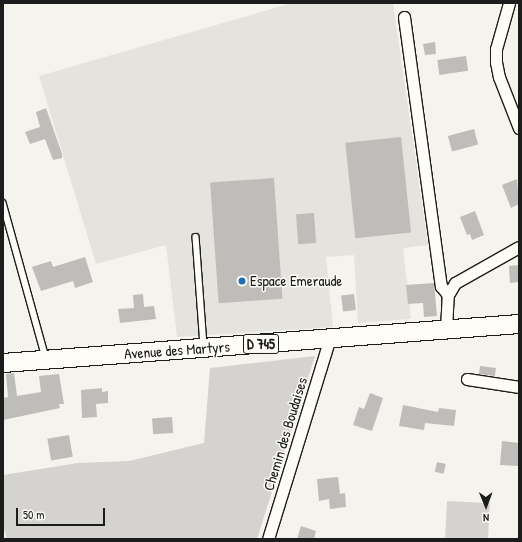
<!DOCTYPE html>
<style>
body{margin:0}
#map{position:relative;width:522px;height:542px;overflow:hidden;background:#f4f3ee;font-family:"Patrick Hand",sans-serif}
div>[style]{position:absolute}
.built>*{inset:0;background:#e4e3de}
.green>*{inset:0;background:#d4d3cf;transform-origin:0 0}
.building>*{inset:0;background:#bebdba;transform-origin:0 0}
.roads{filter:drop-shadow(1px 0 #1c1c1c) drop-shadow(-1px 0 #1c1c1c) drop-shadow(0 1px #1c1c1c) drop-shadow(0 -1px #1c1c1c)}
.lane>*{height:5.5px;margin:-2.75px;padding:0 2.75px;transform-origin:2.75px;border-radius:2.75px;background:#fdfcf7}
.street>*{height:11px;margin:-5.5px;padding:0 5.5px;transform-origin:5.5px;border-radius:5.5px;background:#fdfcf7}
.primary>*{height:18px;margin:-9px;padding:0 9px;transform-origin:9px;border-radius:9px;background:#fdfcf7}
.dots>*{width:11px;height:11px;translate:-50% -50%;box-sizing:border-box;border:2px solid #fdfcf7;border-radius:50%}
span{translate:-50% -50%;white-space:nowrap;text-align:center;line-height:1.15;-webkit-text-stroke:3px #fdfcf7;paint-order:stroke}
.shield-label span{padding:1px 3px;background:#fdfcf7;border:1px solid;border-radius:3px;-webkit-text-stroke-width:0}
.shield-label{font-size:14px;color:#1c1c1c;font-weight:700}
.poi-label{font-size:15px;color:#1c1c1c}
.left{translate:0 -50%;text-align:left}
.street-label{font-size:15px;color:#1c1c1c}
.frame{position:absolute;inset:0;border:4px solid #1c1c1c;pointer-events:none}
.north{position:absolute;left:466px;top:486px;width:40px;height:40px;-webkit-text-stroke:3px #fdfcf7;paint-order:stroke;rotate:179deg;font-size:11px;font-weight:700;line-height:16px;text-align:center;color:#1c1c1c}
.north::after{content:'';display:block;margin:auto;width:14px;height:18px;background:#1c1c1c;clip-path:polygon(50% 0,100% 100%,50% 72%,0 100%)}
.scale{position:absolute;left:16px;top:508px;width:89px;height:18px;box-sizing:border-box;border:2px solid #1c1c1c;border-top:0;padding-left:5px;font-size:12px;line-height:14px;white-space:nowrap;color:#1c1c1c;-webkit-text-stroke:3px #fdfcf7;paint-order:stroke}
</style>
<div id="map">
<div class="built">
<div style="clip-path:polygon(292px 3px,393px 3px,428px 245px,403px 248px,411px 319px,358px 323px,354px 255px,326px 257px,333px 327px,177px 337px,166px 245px,96px 264px,39px 76px)"></div>
</div>
<div class="green">
<div style="clip-path:polygon(315px 356px,257px 539px,7px 539px,3px 525px,3px 475px,78px 463px,129px 461px,204px 443px,210px 368px)"></div>
<div style="left:447px;top:501px;width:43px;height:38px;rotate:3deg"></div>
</div>
<div class="building">
<div style="clip-path:polygon(435px 42px,436px 54px,425px 55px,423px 44px)"></div>
<div style="left:466px;top:56px;width:15px;height:29px;rotate:82deg"></div>
<div style="clip-path:polygon(46px 108px,62px 154px,62px 158px,53px 160px,45px 139px,30px 144px,25px 132px,40px 127px,36px 112px)"></div>
<div style="left:474px;top:129px;width:16px;height:27px;rotate:75deg"></div>
<div style="left:401px;top:137px;width:96px;height:56px;rotate:84deg"></div>
<div style="left:274px;top:178px;width:121px;height:64px;rotate:86deg"></div>
<div style="clip-path:polygon(517px 179px,519px 204px,511px 208px,502px 185px)"></div>
<div style="clip-path:polygon(475px 211px,484px 235px,472px 240px,470px 234px,467px 235px,460px 217px)"></div>
<div style="left:314px;top:213px;width:30px;height:18px;rotate:86deg"></div>
<div style="clip-path:polygon(85px 257px,93px 282px,75px 288px,73px 281px,41px 291px,32px 267px,51px 261px,53px 267px)"></div>
<div style="clip-path:polygon(519px 265px,519px 282px,510px 283px,509px 266px)"></div>
<div style="clip-path:polygon(434px 283px,437px 316px,424px 317px,423px 303px,408px 304px,406px 285px)"></div>
<div style="clip-path:polygon(143px 294px,144px 307px,154px 306px,156px 319px,120px 323px,118px 309px,134px 308px,133px 295px)"></div>
<div style="left:354px;top:294px;width:16px;height:13px;rotate:83deg"></div>
<div style="left:480px;top:366px;width:16px;height:8px;rotate:7deg"></div>
<div style="clip-path:polygon(14px 373px,17px 396px,41px 392px,39px 376px,59px 374px,64px 404px,59px 404px,60px 408px,3px 420px,3px 398px,8px 397px,6px 374px)"></div>
<div style="clip-path:polygon(102px 388px,102px 392px,108px 391px,108px 403px,96px 404px,97px 417px,82px 418px,81px 390px)"></div>
<div style="clip-path:polygon(370px 393px,383px 398px,372px 431px,353px 425px,359px 407px,364px 409px)"></div>
<div style="clip-path:polygon(403px 405px,438px 412px,439px 408px,456px 410px,454px 426px,425px 423px,424px 430px,399px 426px)"></div>
<div style="left:172px;top:417px;width:16px;height:20px;rotate:86deg"></div>
<div style="left:69px;top:435px;width:22px;height:22px;rotate:80deg"></div>
<div style="clip-path:polygon(502px 441px,519px 443px,519px 466px,500px 465px)"></div>
<div style="left:437px;top:462px;width:9px;height:10px;rotate:13deg"></div>
<div style="clip-path:polygon(338px 477px,340px 494px,345px 493px,346px 507px,330px 509px,329px 499px,319px 501px,317px 479px)"></div>
<div style="clip-path:polygon(301px 526px,316px 531px,314px 539px,297px 539px)"></div>
</div>
<div class="roads">
<div class="lane">
<div style="left:3px;top:203px;width:161px;rotate:74.5deg"></div>
<div style="left:196px;top:237px;width:109px;rotate:85.8deg"></div>
</div>
<div class="street">
<div style="left:509px;top:3px;width:48px;rotate:105.8deg"></div>
<div style="left:496px;top:49px;width:13px;rotate:90deg"></div>
<div style="left:496px;top:62px;width:15px;rotate:79deg"></div>
<div style="left:499px;top:77px;width:55px;rotate:68.6deg"></div>
<div style="left:404px;top:17px;width:272px;rotate:82.2deg"></div>
<div style="left:441px;top:286px;width:11px;rotate:52deg"></div>
<div style="left:446px;top:329px;width:34px;rotate:-87deg"></div>
<div style="left:448px;top:295px;width:14px;rotate:-60deg"></div>
<div style="left:455px;top:283px;width:73px;rotate:-29.4deg"></div>
<div style="left:467px;top:379px;width:53px;rotate:8.7deg"></div>
<div style="left:268px;top:539px;width:210px;rotate:-72.9deg"></div>
</div>
<div class="primary">
<div style="left:3px;top:363px;width:517px;rotate:-4.32deg"></div>
</div>
</div>
<div class="dots">
<div style="left:242px;top:281px;background:#1f6fb2"></div>
</div>
<div class="shield-label">
<span style="left:261px;top:344px">D 745</span>
</div>
<div class="poi-label">
<span class="left" style="left:250px;top:281px">Espace Emeraude</span>
</div>
<div class="street-label">
<span style="left:177px;top:350px;rotate:-4deg">Avenue des Martyrs</span>
<span style="left:285px;top:434px;rotate:-73deg">Chemin des Boudaises</span>
</div>
<div class="frame"></div>
<div class="north">N</div>
<div class="scale">50 m</div>
</div>
